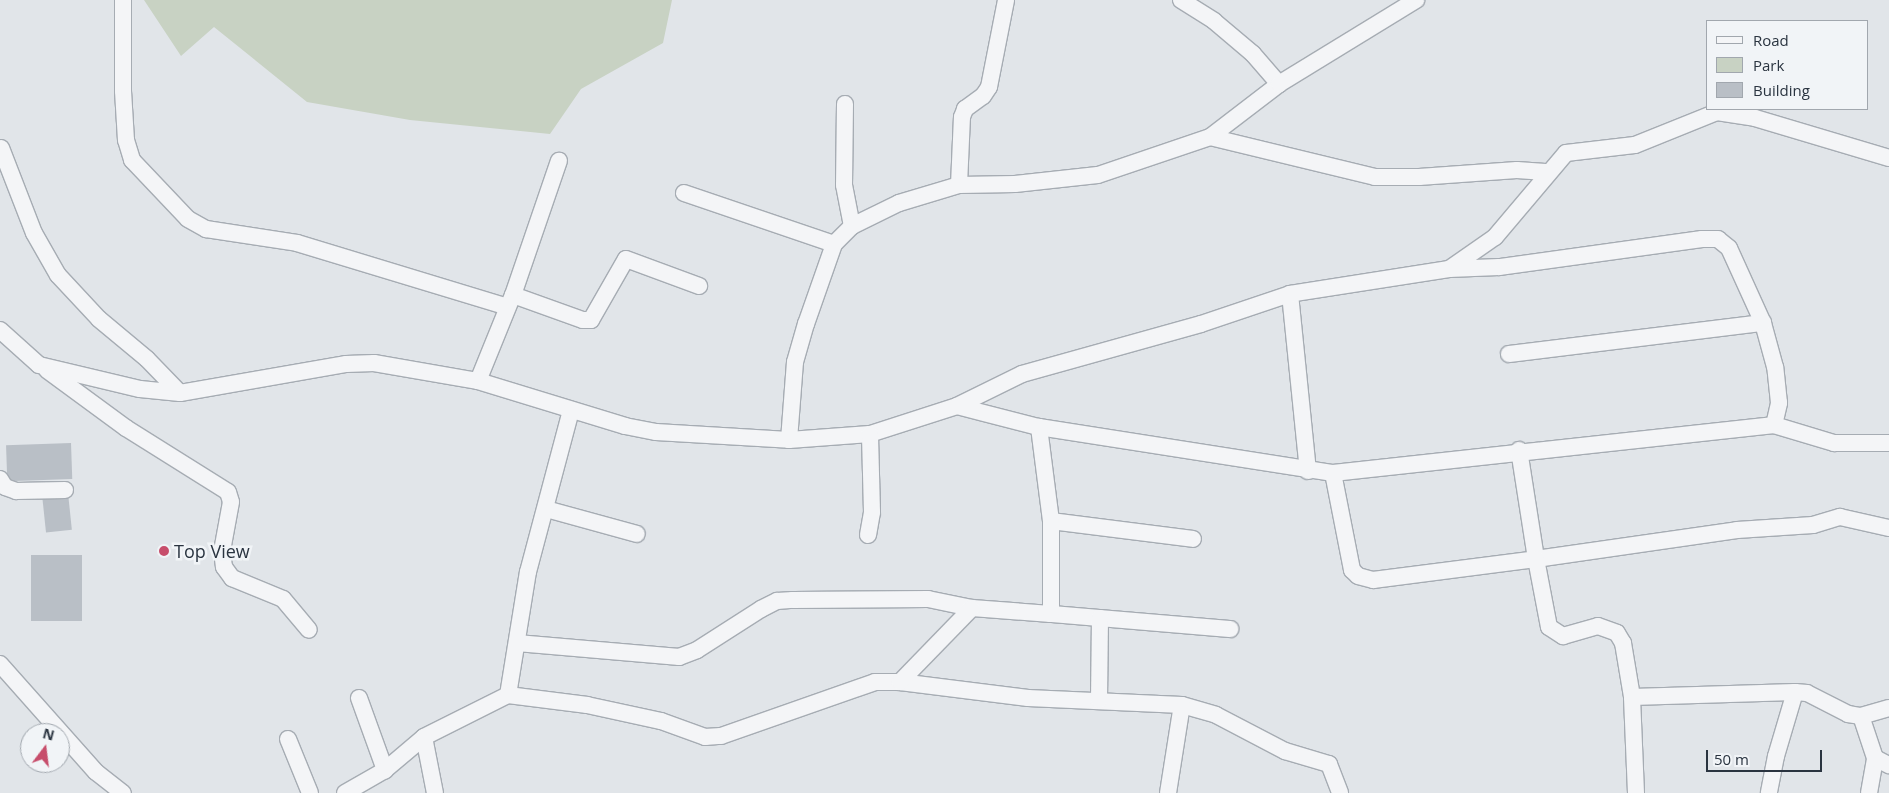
<!DOCTYPE html>
<style>
body{margin:0}
#map{position:relative;width:1889px;height:793px;overflow:hidden;background:#e1e5e9;font-family:"Open Sans",sans-serif}
div>[style]{position:absolute}
.green>*{inset:0;background:#c8d2c3}
.building>*{inset:0;background:#b9bfc6;transform-origin:0 0}
.roads{filter:drop-shadow(1px 0 #a6acb3) drop-shadow(-1px 0 #a6acb3) drop-shadow(0 1px #a6acb3) drop-shadow(0 -1px #a6acb3)}
.minor>*{height:16px;margin:-8px;padding:0 8px;transform-origin:8px;border-radius:8px;background:#f4f5f7}
.dots>*{width:14px;height:14px;translate:-50% -50%;box-sizing:border-box;border:2px solid #f1f4f7;border-radius:50%}
span{translate:-50% -50%;white-space:nowrap;text-align:center;line-height:1.15;-webkit-text-stroke:5px #f1f4f7;paint-order:stroke}
.poi-label{font-size:18px;color:#2a3440}
.left{translate:0 -50%;text-align:left}
.legend{position:absolute;left:1706px;top:20px;width:162px;height:90px;box-sizing:border-box;background:#f1f4f7;border:1px solid #a1a7ae;margin:0;padding:6px 9px;list-style:none;font-size:15px;color:#2a3440}
.legend li{display:flex;align-items:center;gap:10px;height:25px}
.legend b{width:25px;border:1px solid #a1a7ae}
.north{position:absolute;left:20px;top:723px;width:50px;height:50px;box-sizing:border-box;background:#f1f4f7;border:1px solid #a1a7ae;border-radius:50%;rotate:15deg;font-size:14px;font-weight:700;line-height:20px;text-align:center;color:#2a3440}
.north::after{content:'';display:block;margin:auto;width:18px;height:22px;background:#c74d6b;clip-path:polygon(50% 0,100% 100%,50% 72%,0 100%)}
.scale{position:absolute;left:1706px;top:750px;width:116px;height:22px;box-sizing:border-box;border:2px solid #2a3440;border-top:0;padding-left:6px;font-size:15px;line-height:18px;white-space:nowrap;color:#2a3440;-webkit-text-stroke:4px #f1f4f7;paint-order:stroke}
</style>
<div id="map">
<div class="green">
<div style="clip-path:polygon(144px 0,672px 0,663px 43px,581px 89px,550px 134px,410px 120px,307px 102px,214px 27px,181px 56px)"></div>
</div>
<div class="building">
<div style="left:71px;top:443px;width:36px;height:65px;rotate:88deg"></div>
<div style="left:68px;top:493px;width:37px;height:26px;rotate:84deg"></div>
<div style="left:82px;top:555px;width:66px;height:51px;rotate:90deg"></div>
</div>
<div class="roads">
<div class="minor">
<div style="left:123px;top:0;width:91px;rotate:90deg"></div>
<div style="left:123px;top:91px;width:49px;rotate:86.5deg"></div>
<div style="left:126px;top:140px;width:21px;rotate:73deg"></div>
<div style="left:132px;top:160px;width:81px;rotate:46.5deg"></div>
<div style="left:188px;top:219px;width:21px;rotate:29deg"></div>
<div style="left:206px;top:229px;width:92px;rotate:8.7deg"></div>
<div style="left:297px;top:243px;width:220px;rotate:16.9deg"></div>
<div style="left:1181px;top:0;width:39px;rotate:32deg"></div>
<div style="left:1214px;top:21px;width:51px;rotate:40.2deg"></div>
<div style="left:1253px;top:54px;width:40px;rotate:49deg"></div>
<div style="left:845px;top:104px;width:81px;rotate:90.7deg"></div>
<div style="left:844px;top:185px;width:42px;rotate:79deg"></div>
<div style="left:1210px;top:137px;width:170px;rotate:13.6deg"></div>
<div style="left:1375px;top:177px;width:44px"></div>
<div style="left:1419px;top:177px;width:98px;rotate:-4.1deg"></div>
<div style="left:1517px;top:170px;width:32px;rotate:4deg"></div>
<div style="left:1px;top:148px;width:91px;rotate:68.8deg"></div>
<div style="left:34px;top:233px;width:48px;rotate:60.3deg"></div>
<div style="left:58px;top:275px;width:60px;rotate:47deg"></div>
<div style="left:99px;top:319px;width:62px;rotate:39.8deg"></div>
<div style="left:147px;top:359px;width:47px;rotate:45.9deg"></div>
<div style="left:959px;top:185px;width:68px;rotate:-87.5deg"></div>
<div style="left:962px;top:117px;width:9px;rotate:-69deg"></div>
<div style="left:965px;top:109px;width:22px;rotate:-36deg"></div>
<div style="left:983px;top:96px;width:11px;rotate:-56deg"></div>
<div style="left:989px;top:87px;width:89px;rotate:-78.9deg"></div>
<div style="left:684px;top:193px;width:158px;rotate:18.8deg"></div>
<div style="left:1449px;top:269px;width:56px;rotate:-34.8deg"></div>
<div style="left:1495px;top:237px;width:110px;rotate:-49.8deg"></div>
<div style="left:1566px;top:153px;width:69px;rotate:-6.6deg"></div>
<div style="left:1635px;top:145px;width:88px;rotate:-21.9deg"></div>
<div style="left:1717px;top:112px;width:38px;rotate:9deg"></div>
<div style="left:1755px;top:118px;width:140px;rotate:16.6deg"></div>
<div style="left:1290px;top:294px;width:178px;rotate:84.2deg"></div>
<div style="left:513px;top:295px;width:74px;rotate:19.7deg"></div>
<div style="left:583px;top:320px;width:8px"></div>
<div style="left:591px;top:320px;width:70px;rotate:-60.2deg"></div>
<div style="left:626px;top:259px;width:78px;rotate:20.3deg"></div>
<div style="left:0;top:330px;width:52px;rotate:41.9deg"></div>
<div style="left:39px;top:365px;width:104px;rotate:13.4deg"></div>
<div style="left:140px;top:389px;width:40px;rotate:5.7deg"></div>
<div style="left:180px;top:393px;width:169px;rotate:-9.9deg"></div>
<div style="left:346px;top:364px;width:28px;rotate:-2deg"></div>
<div style="left:374px;top:363px;width:106px;rotate:9.8deg"></div>
<div style="left:478px;top:381px;width:154px;rotate:17deg"></div>
<div style="left:625px;top:426px;width:32px;rotate:11deg"></div>
<div style="left:656px;top:432px;width:133px;rotate:3.4deg"></div>
<div style="left:789px;top:440px;width:81px;rotate:-4.2deg"></div>
<div style="left:870px;top:434px;width:91px;rotate:-17.8deg"></div>
<div style="left:957px;top:406px;width:85px;rotate:14.4deg"></div>
<div style="left:1039px;top:427px;width:298px;rotate:8.9deg"></div>
<div style="left:1333px;top:473px;width:444px;rotate:-6.2deg"></div>
<div style="left:1774px;top:425px;width:23px;rotate:-77deg"></div>
<div style="left:1779px;top:403px;width:36px;rotate:-96deg"></div>
<div style="left:1775px;top:367px;width:46px;rotate:-105.3deg"></div>
<div style="left:1763px;top:323px;width:82px;rotate:-114.4deg"></div>
<div style="left:1729px;top:248px;width:14px;rotate:-141deg"></div>
<div style="left:1718px;top:239px;width:16px;rotate:180deg"></div>
<div style="left:1702px;top:239px;width:205px;rotate:172.1deg"></div>
<div style="left:1499px;top:267px;width:50px;rotate:177.7deg"></div>
<div style="left:1449px;top:269px;width:161px;rotate:171.1deg"></div>
<div style="left:1290px;top:294px;width:94px;rotate:161.4deg"></div>
<div style="left:1201px;top:324px;width:186px;rotate:164.4deg"></div>
<div style="left:1022px;top:374px;width:72px;rotate:153.8deg"></div>
<div style="left:1509px;top:354px;width:256px;rotate:-7deg"></div>
<div style="left:47px;top:370px;width:98px;rotate:36.3deg"></div>
<div style="left:126px;top:428px;width:120px;rotate:32.1deg"></div>
<div style="left:228px;top:492px;width:10px;rotate:73deg"></div>
<div style="left:231px;top:502px;width:50px;rotate:100.4deg"></div>
<div style="left:222px;top:551px;width:16px;rotate:83deg"></div>
<div style="left:224px;top:567px;width:14px;rotate:54deg"></div>
<div style="left:232px;top:578px;width:55px;rotate:22.4deg"></div>
<div style="left:283px;top:599px;width:40px;rotate:50deg"></div>
<div style="left:478px;top:381px;width:93px;rotate:-67.9deg"></div>
<div style="left:513px;top:295px;width:142px;rotate:-71.1deg"></div>
<div style="left:1774px;top:425px;width:63px;rotate:16.7deg"></div>
<div style="left:1834px;top:443px;width:55px"></div>
<div style="left:789px;top:440px;width:78px;rotate:-85.6deg"></div>
<div style="left:795px;top:362px;width:40px;rotate:-74deg"></div>
<div style="left:806px;top:324px;width:85px;rotate:-70.7deg"></div>
<div style="left:834px;top:244px;width:25px;rotate:-45deg"></div>
<div style="left:852px;top:226px;width:52px;rotate:-26.1deg"></div>
<div style="left:899px;top:203px;width:63px;rotate:-16.7deg"></div>
<div style="left:959px;top:185px;width:56px;rotate:-1deg"></div>
<div style="left:1015px;top:184px;width:83px;rotate:-6.2deg"></div>
<div style="left:1098px;top:175px;width:118px;rotate:-18.7deg"></div>
<div style="left:1210px;top:137px;width:87px;rotate:-37.5deg"></div>
<div style="left:1279px;top:84px;width:161px;rotate:-31.5deg"></div>
<div style="left:1519px;top:450px;width:110px;rotate:81.1deg"></div>
<div style="left:1536px;top:559px;width:203px;rotate:-8.2deg"></div>
<div style="left:1737px;top:530px;width:76px;rotate:-3.8deg"></div>
<div style="left:1813px;top:525px;width:28px;rotate:-17deg"></div>
<div style="left:1840px;top:517px;width:50px;rotate:12.7deg"></div>
<div style="left:1333px;top:473px;width:99px;rotate:78.9deg"></div>
<div style="left:1352px;top:570px;width:8px;rotate:45deg"></div>
<div style="left:1358px;top:576px;width:16px;rotate:15deg"></div>
<div style="left:1373px;top:580px;width:164px;rotate:-7.3deg"></div>
<div style="left:1536px;top:559px;width:69px;rotate:79.2deg"></div>
<div style="left:1549px;top:627px;width:17px;rotate:33deg"></div>
<div style="left:1563px;top:636px;width:36px;rotate:-16deg"></div>
<div style="left:1598px;top:626px;width:20px;rotate:20deg"></div>
<div style="left:1617px;top:633px;width:12px;rotate:59deg"></div>
<div style="left:1623px;top:643px;width:55px;rotate:80.5deg"></div>
<div style="left:0;top:479px;width:9px;rotate:58deg"></div>
<div style="left:5px;top:487px;width:12px;rotate:20deg"></div>
<div style="left:16px;top:491px;width:49px;rotate:-1.2deg"></div>
<div style="left:546px;top:509px;width:94px;rotate:15.4deg"></div>
<div style="left:1051px;top:521px;width:143px;rotate:7.2deg"></div>
<div style="left:868px;top:535px;width:23px;rotate:-80deg"></div>
<div style="left:872px;top:512px;width:78px;rotate:-91.5deg"></div>
<div style="left:1051px;top:614px;width:180px;rotate:4.8deg"></div>
<div style="left:517px;top:643px;width:163px;rotate:4.9deg"></div>
<div style="left:679px;top:657px;width:19px;rotate:-21deg"></div>
<div style="left:697px;top:650px;width:76px;rotate:-32.6deg"></div>
<div style="left:761px;top:609px;width:18px;rotate:-27deg"></div>
<div style="left:777px;top:601px;width:16px;rotate:-4deg"></div>
<div style="left:793px;top:600px;width:135px;rotate:-0.4deg"></div>
<div style="left:928px;top:599px;width:45px;rotate:11.6deg"></div>
<div style="left:972px;top:608px;width:79px;rotate:4.3deg"></div>
<div style="left:1051px;top:614px;width:93px;rotate:-90deg"></div>
<div style="left:1051px;top:521px;width:95px;rotate:-97.3deg"></div>
<div style="left:0;top:664px;width:144px;rotate:48.4deg"></div>
<div style="left:96px;top:772px;width:34px;rotate:38deg"></div>
<div style="left:900px;top:682px;width:129px;rotate:7.1deg"></div>
<div style="left:1028px;top:698px;width:154px;rotate:2.6deg"></div>
<div style="left:1182px;top:705px;width:35px;rotate:16deg"></div>
<div style="left:1216px;top:715px;width:78px;rotate:27.6deg"></div>
<div style="left:1285px;top:751px;width:46px;rotate:16.5deg"></div>
<div style="left:1329px;top:764px;width:31px;rotate:69deg"></div>
<div style="left:1795px;top:692px;width:12px;rotate:5deg"></div>
<div style="left:1807px;top:693px;width:46px;rotate:27.1deg"></div>
<div style="left:1848px;top:714px;width:13px;rotate:9deg"></div>
<div style="left:508px;top:695px;width:125px;rotate:-80.8deg"></div>
<div style="left:528px;top:572px;width:168px;rotate:-75.1deg"></div>
<div style="left:359px;top:698px;width:77px;rotate:70.1deg"></div>
<div style="left:1099px;top:700px;width:82px;rotate:-89.3deg"></div>
<div style="left:424px;top:737px;width:94px;rotate:-26.6deg"></div>
<div style="left:508px;top:695px;width:80px;rotate:7.2deg"></div>
<div style="left:587px;top:705px;width:76px;rotate:12.2deg"></div>
<div style="left:661px;top:721px;width:47px;rotate:20deg"></div>
<div style="left:705px;top:737px;width:16px;rotate:-4deg"></div>
<div style="left:721px;top:736px;width:163px;rotate:-19.3deg"></div>
<div style="left:875px;top:682px;width:25px"></div>
<div style="left:900px;top:682px;width:103px;rotate:-45.8deg"></div>
<div style="left:288px;top:739px;width:58px;rotate:67.8deg"></div>
<div style="left:1875px;top:758px;width:44px;rotate:-108.4deg"></div>
<div style="left:1861px;top:716px;width:29px;rotate:-16deg"></div>
<div style="left:345px;top:793px;width:46px;rotate:-29.9deg"></div>
<div style="left:385px;top:770px;width:51px;rotate:-40.2deg"></div>
<div style="left:424px;top:737px;width:57px;rotate:78.9deg"></div>
<div style="left:1168px;top:793px;width:89px;rotate:-81deg"></div>
<div style="left:1636px;top:793px;width:96px;rotate:-92.4deg"></div>
<div style="left:1632px;top:697px;width:163px;rotate:-1.8deg"></div>
<div style="left:1795px;top:692px;width:67px;rotate:106.5deg"></div>
<div style="left:1776px;top:756px;width:38px;rotate:101deg"></div>
<div style="left:1869px;top:793px;width:36px;rotate:-80deg"></div>
<div style="left:1875px;top:758px;width:16px;rotate:27deg"></div>
</div>
</div>
<div class="dots">
<div style="left:164px;top:551px;background:#c74d6b"></div>
</div>
<div class="poi-label">
<span class="left" style="left:174px;top:551px">Top View</span>
</div>
<ul class="legend">
<li><b style="height:6px;background:#f4f5f7"></b>Road</li>
<li><b style="height:14px;background:#c8d2c3"></b>Park</li>
<li><b style="height:14px;background:#b9bfc6"></b>Building</li>
</ul>
<div class="north">N</div>
<div class="scale">50 m</div>
</div>
